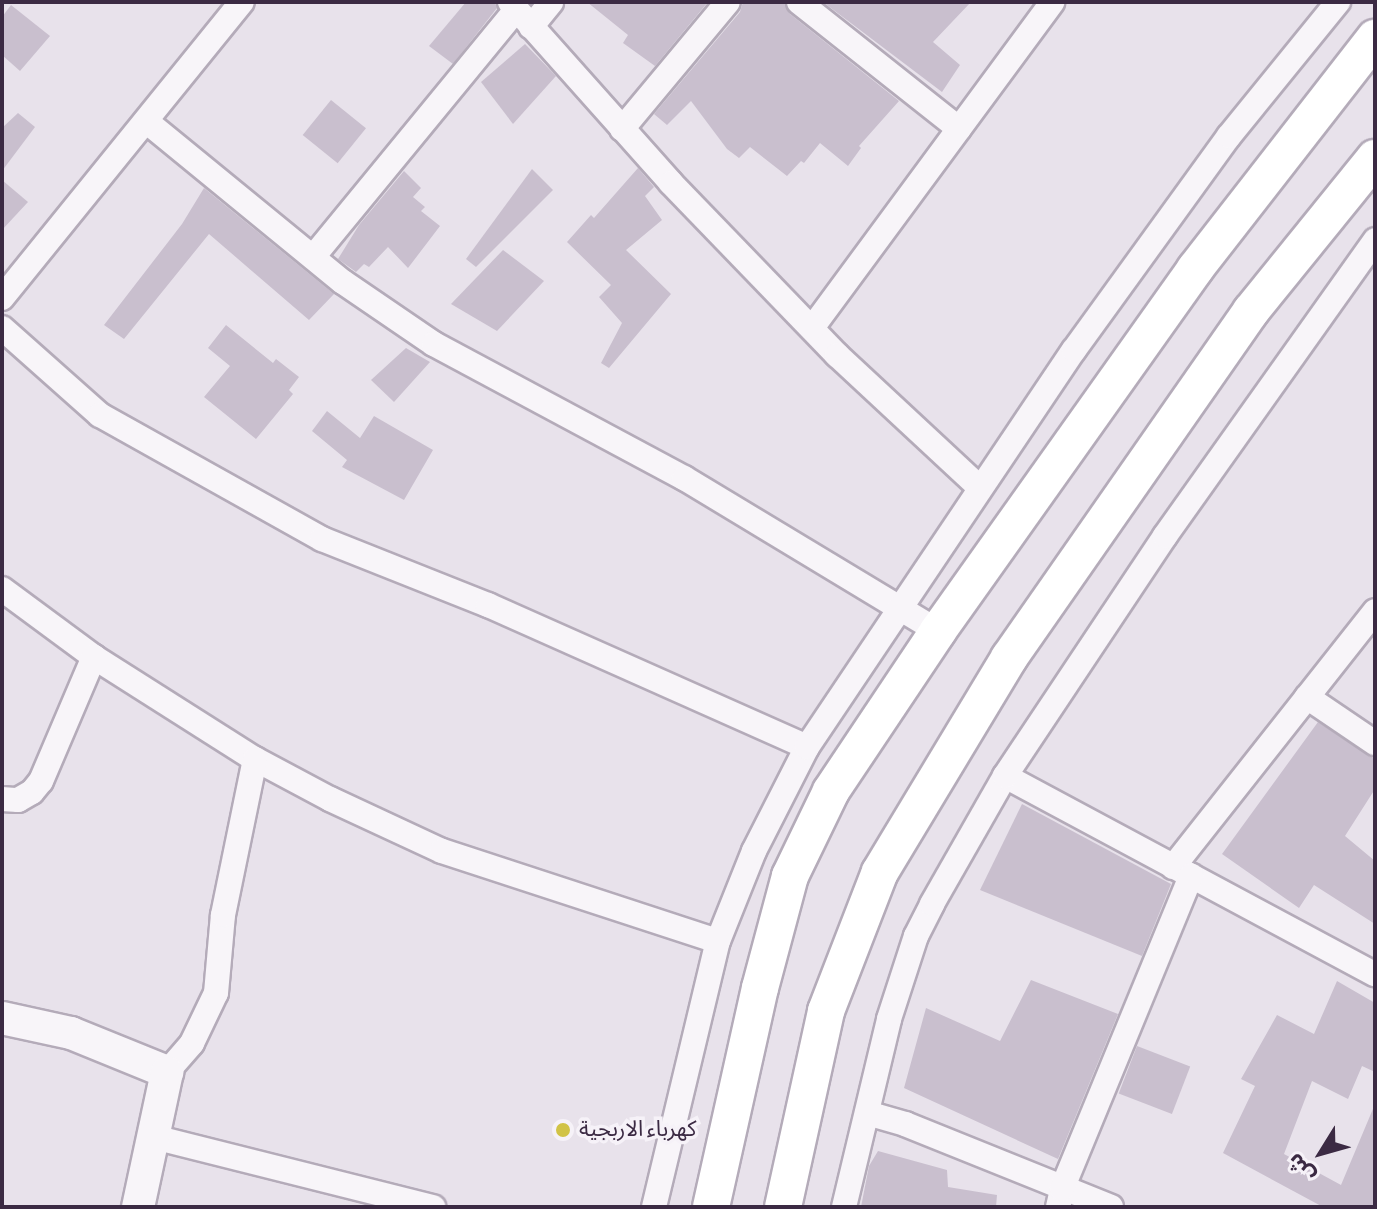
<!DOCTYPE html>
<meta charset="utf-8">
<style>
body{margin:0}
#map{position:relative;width:1377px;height:1209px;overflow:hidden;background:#e8e2eb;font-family:"Sofia Sans Condensed","Noto Sans Arabic",sans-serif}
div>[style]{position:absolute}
.building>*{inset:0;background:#c9bfce;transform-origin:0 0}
.roads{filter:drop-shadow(2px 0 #b4abb9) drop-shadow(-2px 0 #b4abb9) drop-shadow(0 2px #b4abb9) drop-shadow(0 -2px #b4abb9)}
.minor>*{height:24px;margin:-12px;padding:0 12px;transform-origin:12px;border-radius:12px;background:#f8f5f9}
.tertiary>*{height:32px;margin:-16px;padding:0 16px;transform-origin:16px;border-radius:16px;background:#f8f5f9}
.secondary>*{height:36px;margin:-18px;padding:0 18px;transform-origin:18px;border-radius:18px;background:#fff}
.dots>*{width:22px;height:22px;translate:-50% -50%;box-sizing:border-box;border:4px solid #f6f2f8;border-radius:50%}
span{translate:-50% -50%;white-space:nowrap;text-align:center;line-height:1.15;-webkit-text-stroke:7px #f6f2f8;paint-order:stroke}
.poi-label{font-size:22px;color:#3b2a43}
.left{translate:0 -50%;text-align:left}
.frame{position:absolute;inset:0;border:4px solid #3b2a43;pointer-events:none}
.north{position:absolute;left:1281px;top:1113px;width:80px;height:80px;-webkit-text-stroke:6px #f6f2f8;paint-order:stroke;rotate:233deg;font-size:22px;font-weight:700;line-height:32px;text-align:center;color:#3b2a43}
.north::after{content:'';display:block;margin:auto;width:28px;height:36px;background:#3b2a43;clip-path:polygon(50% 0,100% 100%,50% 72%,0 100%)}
</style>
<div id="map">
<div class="building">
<div style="clip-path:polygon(466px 2px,495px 2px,497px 8px,453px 64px,429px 46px)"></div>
<div style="clip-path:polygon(587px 2px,708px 2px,655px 66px,623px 43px,628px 35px)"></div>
<div style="clip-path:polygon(743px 2px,784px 2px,790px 14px,899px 101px,859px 146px,861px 148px,848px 166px,820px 143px,804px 163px,801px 161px,787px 176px,750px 147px,739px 158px,727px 149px,691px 101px,667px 125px,654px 114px,740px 12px)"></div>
<div style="clip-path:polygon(823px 2px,971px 2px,933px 42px,960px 65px,942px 92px)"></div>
<div style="clip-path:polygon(11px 5px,50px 36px,20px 71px,2px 55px,2px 17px)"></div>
<div style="clip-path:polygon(525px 44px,556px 76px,513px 124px,481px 82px)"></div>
<div style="left:331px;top:100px;width:45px;height:45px;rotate:39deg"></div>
<div style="clip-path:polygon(18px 113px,35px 127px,2px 171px,2px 128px)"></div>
<div style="clip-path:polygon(638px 168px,654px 187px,645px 196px,662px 220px,626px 250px,671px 294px,609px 368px,601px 363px,622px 323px,599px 297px,611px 285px,567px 242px,591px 215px,594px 218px)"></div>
<div style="clip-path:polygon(532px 169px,553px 190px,476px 267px,466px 259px)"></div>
<div style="clip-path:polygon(404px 171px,421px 188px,413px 197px,425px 207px,421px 211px,440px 226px,408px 268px,388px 247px,369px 267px,364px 264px,356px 272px,338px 259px,359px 225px)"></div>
<div style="clip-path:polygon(2px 180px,28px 202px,2px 230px)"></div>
<div style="clip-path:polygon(204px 188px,334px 294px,309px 320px,209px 234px,124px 339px,104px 325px,182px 224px)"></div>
<div style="clip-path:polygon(503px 250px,544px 281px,497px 331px,451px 304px)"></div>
<div style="clip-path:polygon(226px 325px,273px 363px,276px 359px,299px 377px,289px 390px,293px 394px,256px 439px,204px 397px,230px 366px,208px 348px)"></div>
<div style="clip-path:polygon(406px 348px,430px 362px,394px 402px,371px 380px)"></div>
<div style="clip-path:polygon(327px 411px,360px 438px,374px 416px,433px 450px,404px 500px,342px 467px,347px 460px,312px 431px)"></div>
<div style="clip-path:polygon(1318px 722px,1375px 759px,1375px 789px,1345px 836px,1375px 861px,1375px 924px,1314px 885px,1299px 908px,1222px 854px)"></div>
<div style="clip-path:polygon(1022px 804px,1171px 884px,1142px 956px,980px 890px)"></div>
<div style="clip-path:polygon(1031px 980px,1118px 1014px,1058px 1159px,904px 1088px,926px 1008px,1000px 1041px)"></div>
<div style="clip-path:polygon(1337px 981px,1375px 1003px,1375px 1072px,1362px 1066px,1348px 1099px,1312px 1081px,1284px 1154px,1341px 1185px,1375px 1104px,1375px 1207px,1323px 1207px,1223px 1153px,1255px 1086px,1241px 1079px,1277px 1015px,1314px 1034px)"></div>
<div style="left:1137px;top:1046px;width:57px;height:51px;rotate:21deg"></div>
<div style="clip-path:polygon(878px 1151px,947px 1170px,948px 1187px,997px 1195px,996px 1207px,861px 1207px,869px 1166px)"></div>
</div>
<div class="roads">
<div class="minor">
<div style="left:510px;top:2px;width:242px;rotate:48.3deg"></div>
<div style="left:671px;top:183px;width:239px;rotate:46deg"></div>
<div style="left:837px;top:355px;width:194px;rotate:42.9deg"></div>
<div style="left:799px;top:2px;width:204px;rotate:38.4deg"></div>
<div style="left:531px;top:27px;width:32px;rotate:-51deg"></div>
<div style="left:146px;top:121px;width:254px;rotate:39.3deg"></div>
<div style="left:343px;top:282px;width:110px;rotate:34.3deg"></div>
<div style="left:434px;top:344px;width:284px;rotate:28.2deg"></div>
<div style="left:684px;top:478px;width:297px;rotate:31.1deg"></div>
<div style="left:622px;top:129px;width:165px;rotate:-50.2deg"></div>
<div style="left:313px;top:257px;width:321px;rotate:-50.6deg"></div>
<div style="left:2px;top:298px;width:381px;rotate:-51deg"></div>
<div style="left:2px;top:328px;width:131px;rotate:41.6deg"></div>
<div style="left:100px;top:415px;width:254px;rotate:29.2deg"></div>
<div style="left:322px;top:539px;width:179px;rotate:21.7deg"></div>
<div style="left:488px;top:605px;width:349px;rotate:24deg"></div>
<div style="left:812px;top:328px;width:405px;rotate:-53.6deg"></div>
<div style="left:2px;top:589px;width:114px;rotate:36.5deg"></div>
<div style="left:94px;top:657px;width:191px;rotate:32.4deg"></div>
<div style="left:255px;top:759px;width:85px;rotate:28.1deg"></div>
<div style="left:330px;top:799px;width:123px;rotate:24.9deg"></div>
<div style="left:442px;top:851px;width:290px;rotate:18.1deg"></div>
<div style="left:1307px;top:697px;width:82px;rotate:34.1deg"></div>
<div style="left:1005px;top:776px;width:420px;rotate:28.2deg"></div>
<div style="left:2px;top:799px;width:16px;rotate:4deg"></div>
<div style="left:18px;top:800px;width:16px;rotate:-30deg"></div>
<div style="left:32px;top:792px;width:14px;rotate:-51deg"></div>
<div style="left:41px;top:781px;width:135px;rotate:-66.9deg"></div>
<div style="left:1173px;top:867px;width:326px;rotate:-51.7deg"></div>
<div style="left:167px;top:1072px;width:38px;rotate:-49deg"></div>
<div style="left:192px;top:1043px;width:55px;rotate:-64.4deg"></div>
<div style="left:216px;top:993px;width:78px;rotate:-84.9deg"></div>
<div style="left:223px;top:915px;width:159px;rotate:-78.4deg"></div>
<div style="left:867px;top:1113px;width:40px;rotate:16deg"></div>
<div style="left:905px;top:1124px;width:222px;rotate:21.9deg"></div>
<div style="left:154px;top:1137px;width:288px;rotate:14.1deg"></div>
<div style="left:654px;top:1207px;width:274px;rotate:-76.5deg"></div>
<div style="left:718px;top:941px;width:97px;rotate:-68.2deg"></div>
<div style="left:754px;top:851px;width:117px;rotate:-63deg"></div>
<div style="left:807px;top:747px;width:478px;rotate:-56.1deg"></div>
<div style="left:1074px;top:350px;width:264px;rotate:-54.1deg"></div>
<div style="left:1229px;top:136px;width:173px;rotate:-50.9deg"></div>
<div style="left:844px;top:1207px;width:193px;rotate:-76.5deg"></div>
<div style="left:889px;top:1019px;width:87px;rotate:-72deg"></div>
<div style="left:916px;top:936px;width:36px;rotate:-63deg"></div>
<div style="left:932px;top:904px;width:147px;rotate:-60.3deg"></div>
<div style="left:1005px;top:776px;width:288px;rotate:-56.3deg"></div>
<div style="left:1165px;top:536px;width:363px;rotate:-54.6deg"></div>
<div style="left:1058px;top:1207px;width:18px;rotate:-77deg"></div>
<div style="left:1062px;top:1189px;width:339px;rotate:-67.6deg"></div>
</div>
<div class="tertiary">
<div style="left:2px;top:1018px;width:71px;rotate:12.3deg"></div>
<div style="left:71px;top:1033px;width:104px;rotate:22.1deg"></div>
<div style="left:167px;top:1072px;width:138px;rotate:102.1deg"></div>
</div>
<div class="secondary">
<div style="left:711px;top:1207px;width:224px;rotate:-77.4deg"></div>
<div style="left:760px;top:988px;width:116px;rotate:-75deg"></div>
<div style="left:790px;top:876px;width:94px;rotate:-64.2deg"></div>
<div style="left:831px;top:791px;width:192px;rotate:-56.2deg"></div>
<div style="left:938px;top:631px;width:444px;rotate:-54.6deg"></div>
<div style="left:1195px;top:269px;width:293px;rotate:-52.1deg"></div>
<div style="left:783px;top:1207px;width:201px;rotate:-77.6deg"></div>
<div style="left:826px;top:1011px;width:149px;rotate:-68.8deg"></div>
<div style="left:880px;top:872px;width:250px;rotate:-58.9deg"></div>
<div style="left:1009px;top:658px;width:423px;rotate:-55.1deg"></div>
<div style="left:1251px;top:311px;width:197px;rotate:-51deg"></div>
</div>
</div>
<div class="dots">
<div style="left:563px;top:1130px;background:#d1c346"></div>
</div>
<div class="poi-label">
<span class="left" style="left:579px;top:1130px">كهرباء الاربجية</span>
</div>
<div class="frame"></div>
<div class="north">ش</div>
</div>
